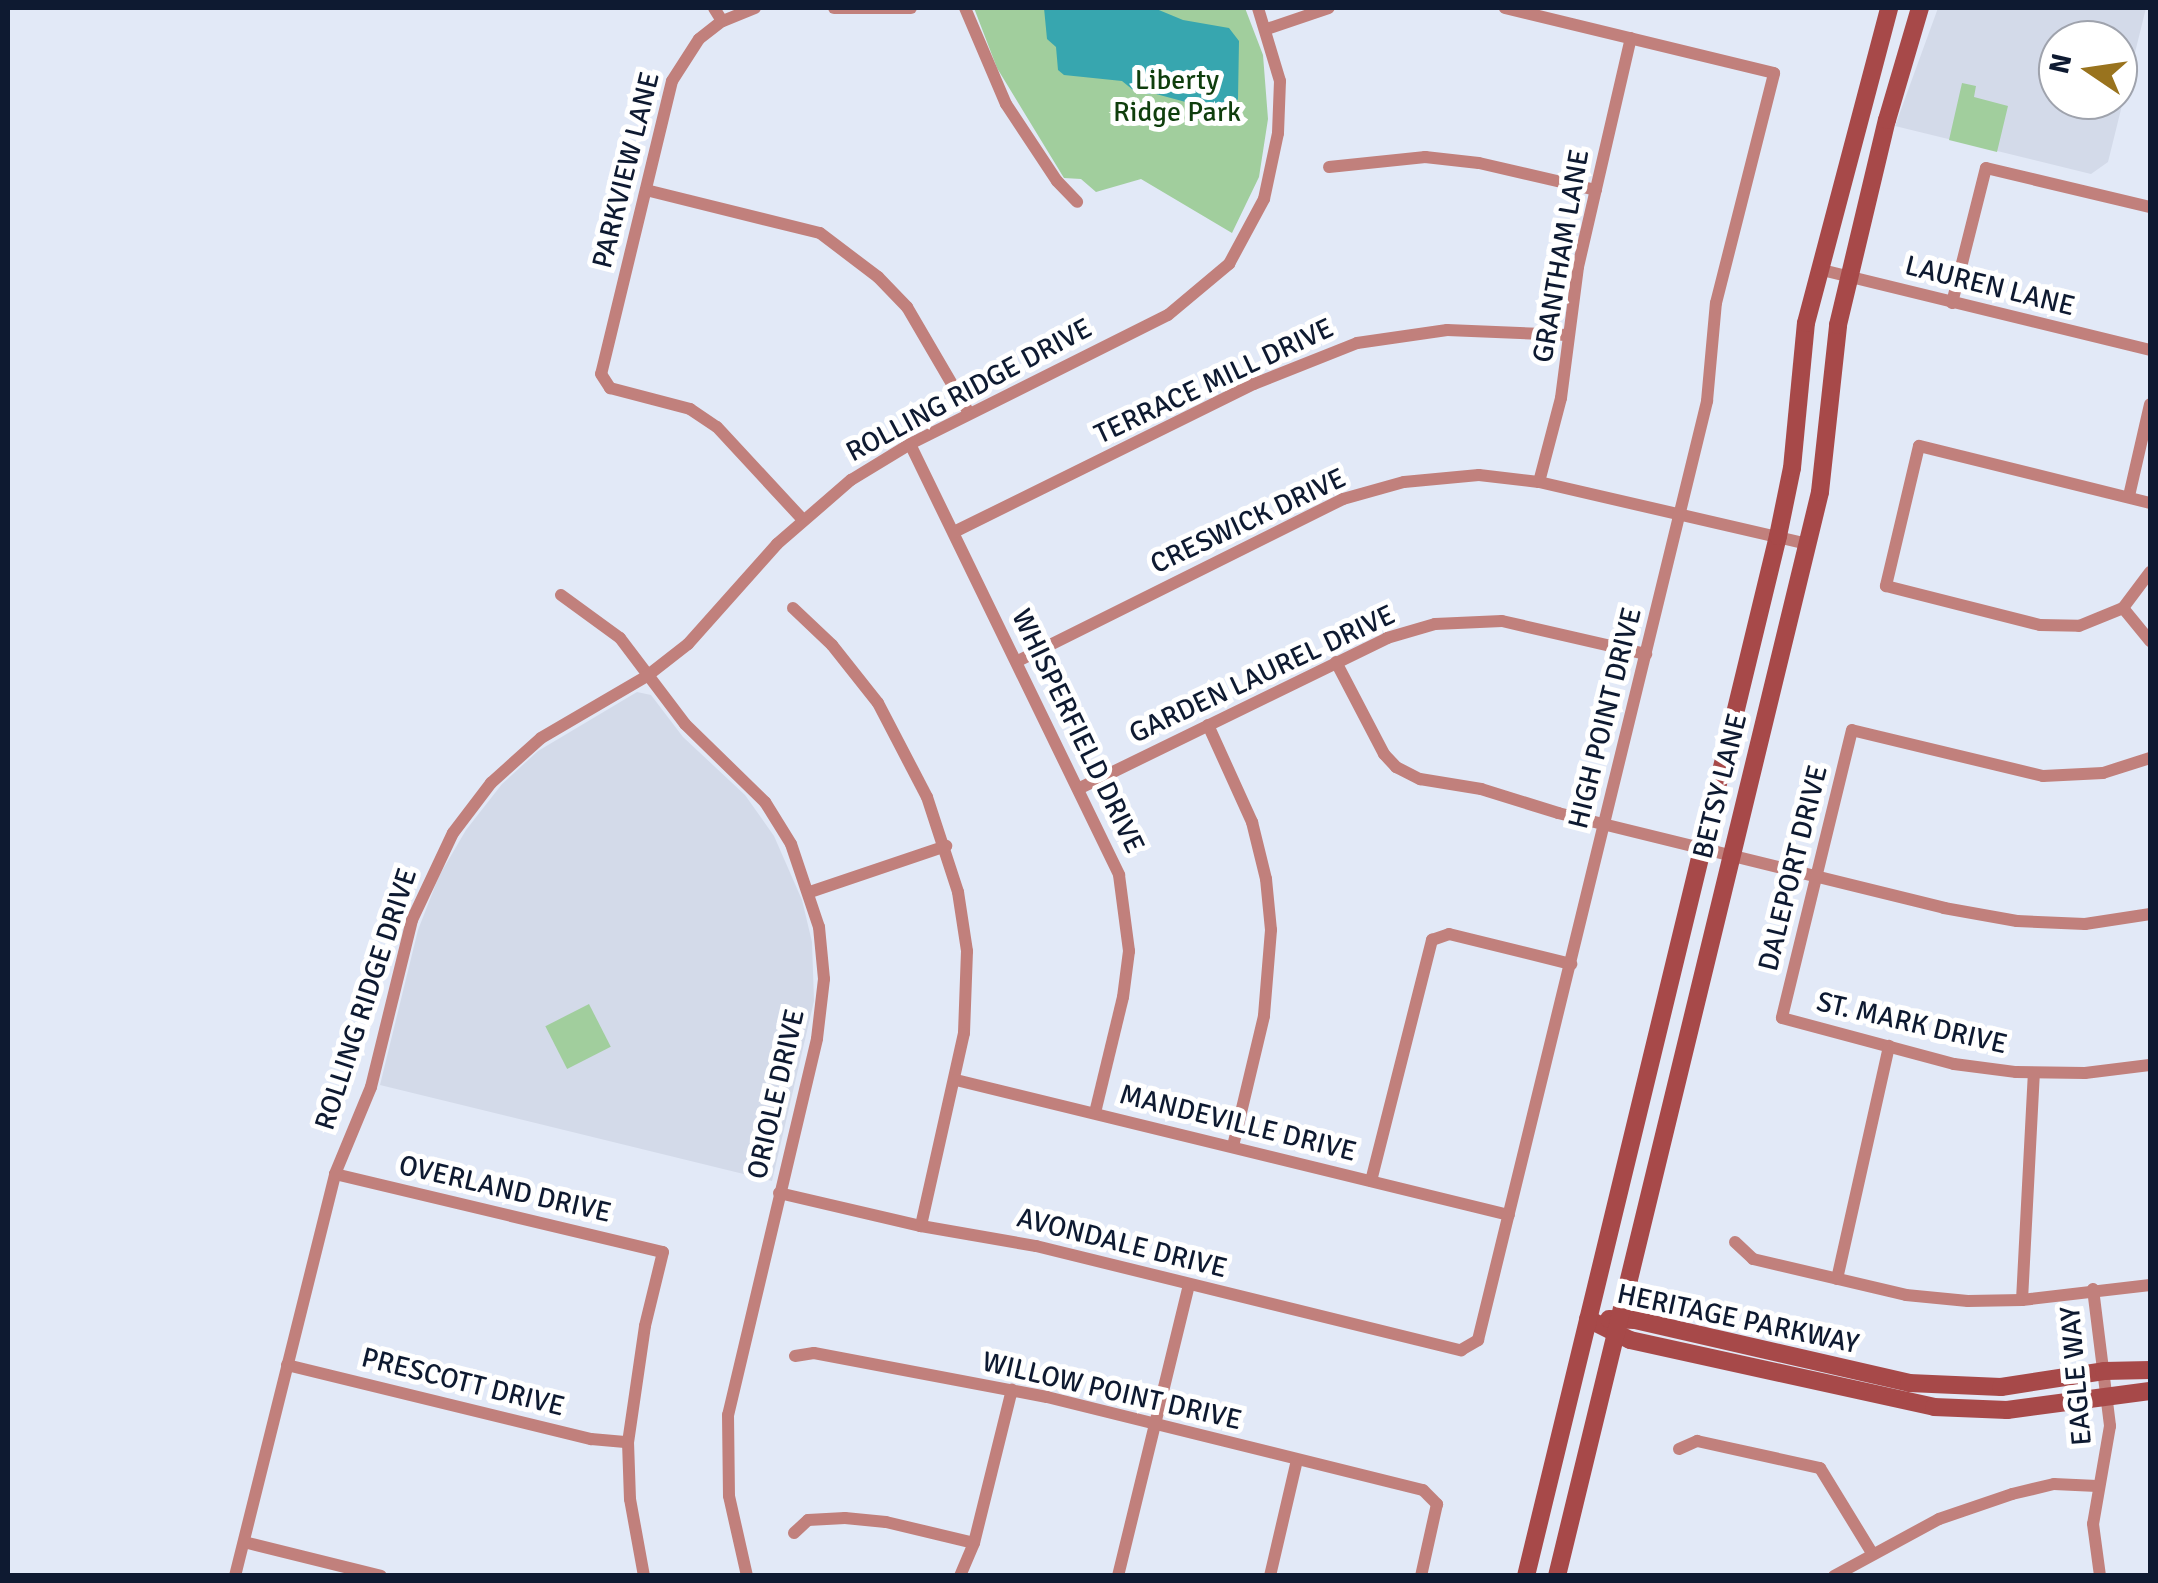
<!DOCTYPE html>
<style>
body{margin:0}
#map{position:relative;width:2158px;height:1583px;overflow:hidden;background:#e2e9f7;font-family:Signika,sans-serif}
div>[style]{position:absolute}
.built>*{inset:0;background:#d3dae9}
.green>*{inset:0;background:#a1ce9d;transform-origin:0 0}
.water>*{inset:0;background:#37a6af}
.minor>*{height:12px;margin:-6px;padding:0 6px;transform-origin:6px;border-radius:6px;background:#c1807c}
.secondary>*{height:18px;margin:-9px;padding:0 9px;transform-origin:9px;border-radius:9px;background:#a74949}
span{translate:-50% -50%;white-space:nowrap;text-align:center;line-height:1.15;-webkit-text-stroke:10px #fff;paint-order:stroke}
.park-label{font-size:28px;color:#0f3e0d}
.street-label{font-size:28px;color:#0e1a31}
.frame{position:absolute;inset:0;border:10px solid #0e1a31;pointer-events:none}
.north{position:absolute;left:2038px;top:20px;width:100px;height:100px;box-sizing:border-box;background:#fff;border:2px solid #9fa3ad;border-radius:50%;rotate:283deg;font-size:28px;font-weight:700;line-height:40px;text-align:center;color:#0e1a31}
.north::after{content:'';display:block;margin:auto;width:35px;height:45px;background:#99731e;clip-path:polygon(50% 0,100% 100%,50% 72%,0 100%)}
</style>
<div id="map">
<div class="built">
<div style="clip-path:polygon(evenodd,1938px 8px,2146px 8px,2108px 162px,2091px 174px,1895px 126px,1938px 8px,2058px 40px,2118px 40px,2118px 100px,2058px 100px,2058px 40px)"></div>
<div style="clip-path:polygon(637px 692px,651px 695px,683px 737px,745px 795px,774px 836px,802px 900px,812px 942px,814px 1001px,772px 1181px,380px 1085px,418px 930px,439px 876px,466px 830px,502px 784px,538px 751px)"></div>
</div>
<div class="green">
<div style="clip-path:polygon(974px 8px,1245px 8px,1263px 55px,1268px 119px,1259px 177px,1232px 233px,1141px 179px,1096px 192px,1081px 179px,1064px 178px,997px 68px)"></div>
<div style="clip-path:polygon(1962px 83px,1976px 86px,1974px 97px,2008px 106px,1997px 152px,1949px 140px)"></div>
<div style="left:589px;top:1004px;width:48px;height:49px;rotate:63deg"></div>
</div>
<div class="water">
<div style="clip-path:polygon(1044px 8px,1154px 8px,1183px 20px,1229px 28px,1239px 41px,1238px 99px,1233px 108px,1219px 111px,1156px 94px,1138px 94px,1122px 81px,1064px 75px,1058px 70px,1056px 47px,1047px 39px)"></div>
</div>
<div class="minor">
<div style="left:714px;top:8px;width:15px;rotate:58deg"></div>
<div style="left:755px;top:8px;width:35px;rotate:158deg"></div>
<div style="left:722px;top:21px;width:29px;rotate:142deg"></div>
<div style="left:699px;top:39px;width:50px;rotate:122.7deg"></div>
<div style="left:672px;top:81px;width:301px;rotate:103.6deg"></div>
<div style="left:601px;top:374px;width:17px;rotate:57deg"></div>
<div style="left:610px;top:388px;width:83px;rotate:14.7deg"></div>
<div style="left:690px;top:409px;width:32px;rotate:34deg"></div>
<div style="left:717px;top:427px;width:127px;rotate:47.2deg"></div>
<div style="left:834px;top:8px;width:77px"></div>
<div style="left:965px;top:8px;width:104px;rotate:66.9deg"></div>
<div style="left:1006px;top:104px;width:92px;rotate:56.5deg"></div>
<div style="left:1057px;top:181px;width:29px;rotate:46deg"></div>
<div style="left:1267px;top:29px;width:65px;rotate:-18.7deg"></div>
<div style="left:1329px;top:167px;width:97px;rotate:-5.9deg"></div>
<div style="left:1425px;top:157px;width:54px;rotate:6.3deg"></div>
<div style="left:1479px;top:163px;width:120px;rotate:13deg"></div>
<div style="left:646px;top:190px;width:179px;rotate:13.9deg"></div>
<div style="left:820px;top:233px;width:73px;rotate:37.2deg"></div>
<div style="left:878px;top:277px;width:42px;rotate:46deg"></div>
<div style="left:907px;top:307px;width:123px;rotate:59.7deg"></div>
<div style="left:1818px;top:269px;width:342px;rotate:13.7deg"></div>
<div style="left:1952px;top:303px;width:139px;rotate:-75.9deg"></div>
<div style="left:1986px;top:168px;width:169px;rotate:13.4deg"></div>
<div style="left:910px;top:444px;width:479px;rotate:64.1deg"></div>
<div style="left:1119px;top:875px;width:77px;rotate:82.5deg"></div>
<div style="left:1129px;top:951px;width:46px;rotate:97.4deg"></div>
<div style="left:1123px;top:997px;width:119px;rotate:103.6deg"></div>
<div style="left:1539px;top:482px;width:87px;rotate:-75.3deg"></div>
<div style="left:1561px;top:398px;width:132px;rotate:-82.6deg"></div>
<div style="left:1578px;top:267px;width:235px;rotate:-77deg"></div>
<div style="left:2129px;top:496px;width:94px;rotate:-77.1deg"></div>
<div style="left:2150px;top:503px;width:238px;rotate:-166.1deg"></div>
<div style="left:1919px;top:446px;width:144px;rotate:103.3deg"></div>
<div style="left:1886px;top:586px;width:159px;rotate:14.2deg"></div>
<div style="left:2040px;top:625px;width:39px;rotate:1deg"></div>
<div style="left:2079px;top:626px;width:48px;rotate:-22.2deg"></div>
<div style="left:2123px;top:608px;width:45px;rotate:-53.1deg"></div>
<div style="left:954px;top:532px;width:335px;rotate:-26.3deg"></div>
<div style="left:1254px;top:384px;width:111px;rotate:-21.7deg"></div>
<div style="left:1357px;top:343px;width:91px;rotate:-8.2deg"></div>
<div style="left:1447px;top:330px;width:121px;rotate:2.4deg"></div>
<div style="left:561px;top:595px;width:73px;rotate:36.1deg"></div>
<div style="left:620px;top:638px;width:108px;rotate:52.9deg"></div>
<div style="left:685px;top:724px;width:112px;rotate:44.3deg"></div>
<div style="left:765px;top:802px;width:49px;rotate:58.2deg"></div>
<div style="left:791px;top:844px;width:88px;rotate:71.4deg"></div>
<div style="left:819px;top:927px;width:52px;rotate:84.5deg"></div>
<div style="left:824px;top:979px;width:60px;rotate:96.7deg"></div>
<div style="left:817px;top:1039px;width:386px;rotate:103.3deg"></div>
<div style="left:728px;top:1415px;width:81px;rotate:89.3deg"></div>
<div style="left:729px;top:1496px;width:82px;rotate:77.3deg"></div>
<div style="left:793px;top:608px;width:54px;rotate:43.5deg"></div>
<div style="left:832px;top:645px;width:74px;rotate:51.6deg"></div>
<div style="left:878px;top:703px;width:106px;rotate:62.5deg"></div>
<div style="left:927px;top:797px;width:100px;rotate:71.9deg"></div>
<div style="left:958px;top:892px;width:60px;rotate:81.3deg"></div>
<div style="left:967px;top:951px;width:82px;rotate:92.1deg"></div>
<div style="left:964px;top:1033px;width:198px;rotate:102.6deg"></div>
<div style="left:2123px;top:608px;width:43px;rotate:50.7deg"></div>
<div style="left:1018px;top:661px;width:363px;rotate:-26.5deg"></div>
<div style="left:1343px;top:499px;width:63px;rotate:-15.6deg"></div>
<div style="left:1404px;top:482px;width:75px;rotate:-5.3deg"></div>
<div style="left:1479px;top:475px;width:60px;rotate:6.7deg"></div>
<div style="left:1539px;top:482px;width:275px;rotate:13deg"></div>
<div style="left:1336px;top:662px;width:104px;rotate:62.4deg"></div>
<div style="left:1384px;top:754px;width:18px;rotate:47deg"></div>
<div style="left:1396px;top:767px;width:27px;rotate:27deg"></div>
<div style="left:1420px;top:779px;width:62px;rotate:9.3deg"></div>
<div style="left:1481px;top:789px;width:81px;rotate:17.3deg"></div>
<div style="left:1558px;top:813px;width:398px;rotate:13.8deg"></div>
<div style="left:1944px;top:908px;width:74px;rotate:10.1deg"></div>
<div style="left:2017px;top:921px;width:68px;rotate:2.5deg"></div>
<div style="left:2085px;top:924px;width:66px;rotate:-8.7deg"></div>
<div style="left:1208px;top:725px;width:107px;rotate:65.6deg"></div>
<div style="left:1252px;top:822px;width:59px;rotate:76.2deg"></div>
<div style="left:1266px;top:879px;width:51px;rotate:84.4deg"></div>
<div style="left:1271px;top:930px;width:86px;rotate:94.7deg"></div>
<div style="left:1264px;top:1016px;width:134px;rotate:103.4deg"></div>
<div style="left:2150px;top:758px;width:49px;rotate:162.3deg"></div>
<div style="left:2103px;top:773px;width:60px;rotate:177.1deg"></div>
<div style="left:2043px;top:776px;width:196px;rotate:-166.5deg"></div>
<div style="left:1852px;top:730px;width:296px;rotate:103.7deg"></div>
<div style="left:1782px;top:1018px;width:178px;rotate:15deg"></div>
<div style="left:1954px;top:1064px;width:63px;rotate:7.4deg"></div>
<div style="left:2016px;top:1072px;width:69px;rotate:0.8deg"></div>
<div style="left:2085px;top:1073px;width:65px;rotate:-7deg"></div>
<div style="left:1080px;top:788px;width:342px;rotate:-26deg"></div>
<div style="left:1387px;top:638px;width:50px;rotate:-16.3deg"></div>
<div style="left:1435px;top:624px;width:67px;rotate:-2.6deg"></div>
<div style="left:1502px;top:621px;width:148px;rotate:12.9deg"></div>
<div style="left:810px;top:892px;width:144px;rotate:-18.7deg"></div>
<div style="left:956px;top:1080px;width:569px;rotate:13.72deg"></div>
<div style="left:335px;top:1174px;width:337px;rotate:13.4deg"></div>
<div style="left:663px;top:1252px;width:76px;rotate:103.7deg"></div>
<div style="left:645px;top:1326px;width:117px;rotate:98.3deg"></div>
<div style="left:628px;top:1442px;width:57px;rotate:88deg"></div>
<div style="left:630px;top:1499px;width:78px;rotate:79.7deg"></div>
<div style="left:1371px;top:1181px;width:249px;rotate:-75.8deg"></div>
<div style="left:1432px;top:940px;width:18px;rotate:-19deg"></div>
<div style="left:1449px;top:934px;width:126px;rotate:13.8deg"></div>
<div style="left:779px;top:1193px;width:146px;rotate:13.1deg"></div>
<div style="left:921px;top:1226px;width:117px;rotate:9.9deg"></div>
<div style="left:1036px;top:1246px;width:438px;rotate:13.8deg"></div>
<div style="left:1461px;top:1350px;width:20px;rotate:-30deg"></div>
<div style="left:1478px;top:1340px;width:967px;rotate:-76.29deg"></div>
<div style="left:1707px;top:401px;width:98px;rotate:-84.8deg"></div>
<div style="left:1716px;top:303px;width:237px;rotate:-75.8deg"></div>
<div style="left:1774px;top:73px;width:277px;rotate:-166.4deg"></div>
<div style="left:1735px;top:1242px;width:25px;rotate:43deg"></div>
<div style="left:1753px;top:1259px;width:157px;rotate:13.2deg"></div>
<div style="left:1906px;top:1295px;width:62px;rotate:5.5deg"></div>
<div style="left:1968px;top:1301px;width:54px;rotate:-1.1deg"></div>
<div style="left:2022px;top:1300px;width:129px;rotate:-6.7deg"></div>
<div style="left:1837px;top:1279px;width:239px;rotate:-77.4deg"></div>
<div style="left:2093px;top:1289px;width:138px;rotate:82.9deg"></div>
<div style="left:2110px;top:1426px;width:99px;rotate:99.8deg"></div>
<div style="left:2093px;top:1524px;width:52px;rotate:82.3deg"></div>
<div style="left:2022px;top:1300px;width:227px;rotate:-87deg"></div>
<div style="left:795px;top:1356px;width:19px;rotate:-9deg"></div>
<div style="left:814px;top:1353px;width:237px;rotate:10.7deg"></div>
<div style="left:1047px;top:1397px;width:387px;rotate:13.9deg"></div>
<div style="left:1423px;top:1490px;width:20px;rotate:45deg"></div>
<div style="left:1437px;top:1504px;width:74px;rotate:102.5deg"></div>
<div style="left:287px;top:1365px;width:313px;rotate:13.7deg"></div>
<div style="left:591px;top:1439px;width:37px;rotate:5deg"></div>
<div style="left:1679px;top:1449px;width:20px;rotate:-24deg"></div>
<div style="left:1697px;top:1441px;width:126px;rotate:12.4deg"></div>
<div style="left:1820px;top:1468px;width:100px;rotate:58.5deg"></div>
<div style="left:794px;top:1533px;width:19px;rotate:-43deg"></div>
<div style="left:808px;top:1520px;width:37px;rotate:-3deg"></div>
<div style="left:845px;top:1518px;width:41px;rotate:5.6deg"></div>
<div style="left:886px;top:1522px;width:90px;rotate:13.4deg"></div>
<div style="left:244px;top:1542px;width:141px;rotate:13.9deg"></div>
<div style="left:235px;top:1576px;width:414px;rotate:-76deg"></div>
<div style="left:335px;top:1174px;width:94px;rotate:-67.5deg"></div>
<div style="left:371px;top:1087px;width:172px;rotate:-76.2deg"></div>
<div style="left:412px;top:920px;width:96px;rotate:-64.8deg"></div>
<div style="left:453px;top:833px;width:63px;rotate:-52.8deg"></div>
<div style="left:491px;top:783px;width:67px;rotate:-42deg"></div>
<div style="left:541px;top:738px;width:123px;rotate:-30.3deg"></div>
<div style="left:647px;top:676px;width:52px;rotate:-38deg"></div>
<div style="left:688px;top:644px;width:134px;rotate:-48.3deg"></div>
<div style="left:777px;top:544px;width:98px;rotate:-40.9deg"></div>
<div style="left:851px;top:480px;width:69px;rotate:-31.4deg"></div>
<div style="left:910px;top:444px;width:288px;rotate:-26.6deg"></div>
<div style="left:1168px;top:315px;width:80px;rotate:-39.9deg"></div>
<div style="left:1229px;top:264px;width:74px;rotate:-61.7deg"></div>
<div style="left:1264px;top:199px;width:67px;rotate:-78deg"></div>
<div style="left:1278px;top:133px;width:52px;rotate:-87.8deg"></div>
<div style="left:1280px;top:81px;width:76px;rotate:-106.8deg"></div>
<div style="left:960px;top:1576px;width:36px;rotate:-67deg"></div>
<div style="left:974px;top:1543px;width:158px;rotate:-76.1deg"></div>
<div style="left:1118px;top:1576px;width:300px;rotate:-76.3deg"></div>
<div style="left:1270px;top:1576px;width:119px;rotate:-76.9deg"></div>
<div style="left:1834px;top:1576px;width:119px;rotate:-28.5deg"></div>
<div style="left:1939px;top:1519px;width:77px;rotate:-18.9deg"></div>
<div style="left:2012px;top:1494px;width:43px;rotate:-13.4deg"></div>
<div style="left:2054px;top:1484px;width:43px;rotate:2.7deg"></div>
</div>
<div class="secondary">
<div style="left:1588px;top:1319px;width:47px;rotate:26.6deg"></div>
<div style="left:1630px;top:1340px;width:311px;rotate:12.4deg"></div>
<div style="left:1934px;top:1407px;width:73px;rotate:2.4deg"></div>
<div style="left:2007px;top:1410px;width:144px;rotate:-7.6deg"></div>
<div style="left:1609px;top:1319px;width:26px;rotate:2deg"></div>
<div style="left:1635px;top:1320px;width:281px;rotate:12.9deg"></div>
<div style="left:1909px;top:1383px;width:92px;rotate:2.5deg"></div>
<div style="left:2001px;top:1387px;width:104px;rotate:-8.8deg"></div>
<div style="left:2104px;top:1371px;width:46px;rotate:-1.2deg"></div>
<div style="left:1526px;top:1576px;width:1070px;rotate:-76.38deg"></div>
<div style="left:1778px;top:536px;width:69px;rotate:-78.4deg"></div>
<div style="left:1792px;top:468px;width:146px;rotate:-84.5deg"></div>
<div style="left:1806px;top:323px;width:326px;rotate:-75.2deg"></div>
<div style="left:1557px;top:1576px;width:1115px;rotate:-76.36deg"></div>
<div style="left:1820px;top:492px;width:168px;rotate:-83.8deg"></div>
<div style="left:1838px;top:325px;width:211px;rotate:-76.6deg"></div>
<div style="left:1887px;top:120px;width:117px;rotate:-73.6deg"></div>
</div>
<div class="park-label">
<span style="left:1177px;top:96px">Liberty<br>Ridge Park</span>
</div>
<div class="street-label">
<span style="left:626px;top:170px;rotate:-76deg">PARKVIEW LANE</span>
<span style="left:1561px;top:256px;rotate:-80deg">GRANTHAM LANE</span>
<span style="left:1990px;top:286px;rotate:14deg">LAUREN LANE</span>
<span style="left:1214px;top:381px;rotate:-25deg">TERRACE MILL DRIVE</span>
<span style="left:969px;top:390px;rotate:-28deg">ROLLING RIDGE DRIVE</span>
<span style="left:1248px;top:521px;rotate:-25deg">CRESWICK DRIVE</span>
<span style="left:1262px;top:674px;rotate:-25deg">GARDEN LAUREL DRIVE</span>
<span style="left:1605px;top:718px;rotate:-76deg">HIGH POINT DRIVE</span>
<span style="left:1078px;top:731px;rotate:64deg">WHISPERFIELD DRIVE</span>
<span style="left:1720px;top:786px;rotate:-76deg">BETSY LANE</span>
<span style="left:1793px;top:868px;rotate:-76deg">DALEPORT DRIVE</span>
<span style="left:366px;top:999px;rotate:-72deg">ROLLING RIDGE DRIVE</span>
<span style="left:1912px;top:1023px;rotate:13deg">ST. MARK DRIVE</span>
<span style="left:776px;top:1094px;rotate:-77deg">ORIOLE DRIVE</span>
<span style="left:1238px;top:1123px;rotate:14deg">MANDEVILLE DRIVE</span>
<span style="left:505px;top:1189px;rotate:13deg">OVERLAND DRIVE</span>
<span style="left:1122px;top:1243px;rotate:14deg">AVONDALE DRIVE</span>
<span style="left:1738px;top:1319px;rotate:12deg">HERITAGE PARKWAY</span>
<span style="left:2076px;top:1376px;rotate:-95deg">EAGLE WAY</span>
<span style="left:463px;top:1382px;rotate:14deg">PRESCOTT DRIVE</span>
<span style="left:1112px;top:1391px;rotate:13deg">WILLOW POINT DRIVE</span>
</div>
<div class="frame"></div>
<div class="north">N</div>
</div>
